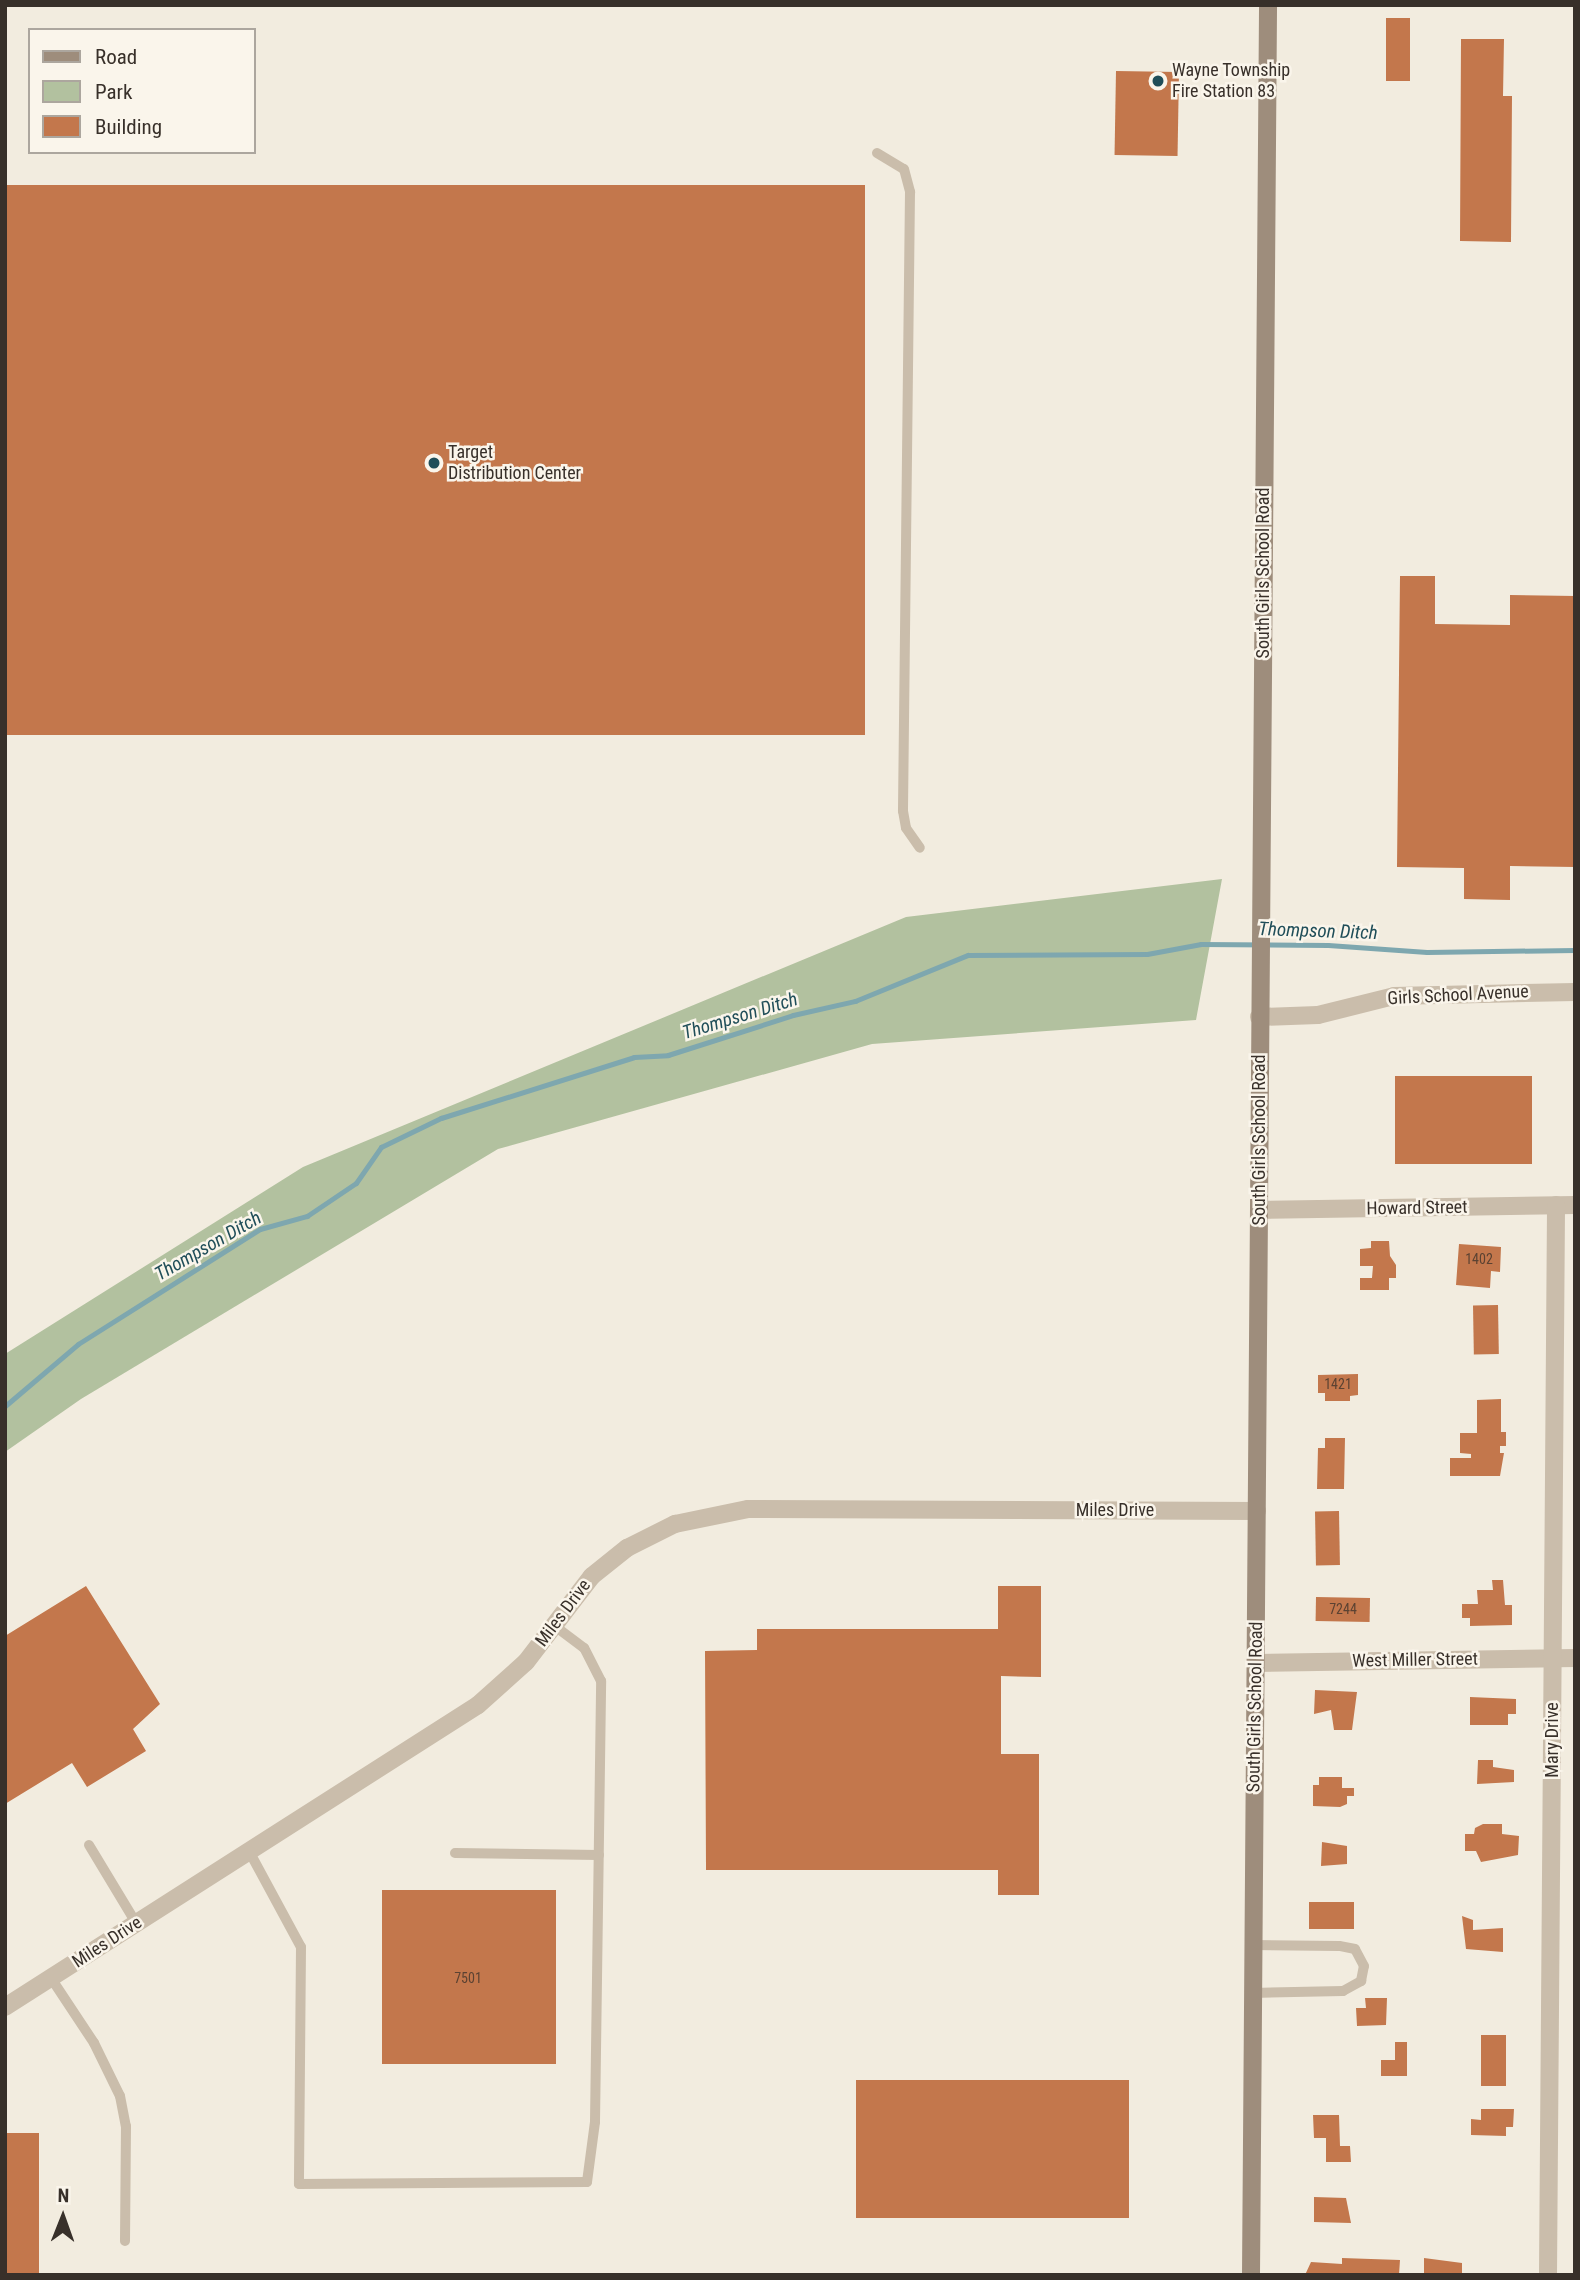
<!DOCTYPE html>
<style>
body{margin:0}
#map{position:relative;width:1580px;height:2280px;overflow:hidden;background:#f2ecdf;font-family:"Roboto Condensed",sans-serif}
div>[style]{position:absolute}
.green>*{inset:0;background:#b2c19f}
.stream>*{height:5px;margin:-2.5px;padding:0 2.5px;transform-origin:2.5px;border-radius:2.5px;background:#7ea7af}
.building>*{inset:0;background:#c3774c;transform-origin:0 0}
.lane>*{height:10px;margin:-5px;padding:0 5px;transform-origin:5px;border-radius:5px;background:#cabdab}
.street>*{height:18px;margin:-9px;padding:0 9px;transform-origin:9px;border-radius:9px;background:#cabdab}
.secondary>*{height:18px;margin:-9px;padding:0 9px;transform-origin:9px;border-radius:9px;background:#9e8d7c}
.dots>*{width:19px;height:19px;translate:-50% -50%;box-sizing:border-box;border:4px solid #faf5eb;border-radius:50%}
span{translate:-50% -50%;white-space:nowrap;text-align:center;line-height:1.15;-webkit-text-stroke:5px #faf5eb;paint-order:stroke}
.number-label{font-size:14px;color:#5b4232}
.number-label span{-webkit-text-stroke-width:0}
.poi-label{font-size:18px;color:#38302a}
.left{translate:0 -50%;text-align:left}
.street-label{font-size:18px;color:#38302a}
.water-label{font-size:19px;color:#204e59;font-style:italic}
.frame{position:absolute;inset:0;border:7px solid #38302a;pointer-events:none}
.legend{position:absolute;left:28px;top:28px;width:228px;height:126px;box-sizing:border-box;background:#faf5eb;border:2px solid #aca69e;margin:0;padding:9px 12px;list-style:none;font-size:21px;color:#38302a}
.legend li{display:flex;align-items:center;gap:14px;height:35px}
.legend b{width:35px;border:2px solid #aca69e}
.north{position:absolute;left:28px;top:2182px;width:70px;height:70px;-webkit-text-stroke:5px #faf5eb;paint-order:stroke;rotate:1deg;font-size:19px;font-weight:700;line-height:28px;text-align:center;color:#38302a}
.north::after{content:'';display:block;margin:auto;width:24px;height:32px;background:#38302a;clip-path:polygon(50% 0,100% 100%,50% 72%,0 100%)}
</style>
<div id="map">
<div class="green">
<div style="clip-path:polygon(1222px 879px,1196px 1020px,872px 1044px,498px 1149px,81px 1399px,5px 1452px,5px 1354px,303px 1167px,906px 917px)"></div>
</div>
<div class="stream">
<div style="left:5px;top:1406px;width:96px;rotate:-40.3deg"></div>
<div style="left:78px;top:1344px;width:215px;rotate:-32.3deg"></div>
<div style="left:260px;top:1229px;width:49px;rotate:-15.5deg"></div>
<div style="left:307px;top:1216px;width:59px;rotate:-34deg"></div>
<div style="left:356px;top:1183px;width:44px;rotate:-55.2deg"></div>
<div style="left:381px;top:1147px;width:67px;rotate:-25.8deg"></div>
<div style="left:441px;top:1118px;width:202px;rotate:-17.5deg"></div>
<div style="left:634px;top:1057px;width:34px;rotate:-3deg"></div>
<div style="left:668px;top:1055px;width:131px;rotate:-17.7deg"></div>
<div style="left:793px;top:1015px;width:64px;rotate:-12.7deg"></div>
<div style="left:855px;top:1001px;width:122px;rotate:-22.2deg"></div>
<div style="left:968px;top:955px;width:179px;rotate:-0.3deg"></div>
<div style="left:1147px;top:954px;width:55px;rotate:-10.5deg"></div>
<div style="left:1201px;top:944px;width:127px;rotate:0.5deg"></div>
<div style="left:1328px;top:945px;width:99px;rotate:4deg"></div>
<div style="left:1427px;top:952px;width:148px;rotate:-0.8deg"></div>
</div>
<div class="building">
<div style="left:1386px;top:18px;width:24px;height:63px"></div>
<div style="clip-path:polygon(1461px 39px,1504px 39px,1503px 96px,1512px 96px,1511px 242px,1460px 241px)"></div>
<div style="left:1116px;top:71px;width:63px;height:84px;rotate:1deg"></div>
<div style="left:5px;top:185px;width:860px;height:550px"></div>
<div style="clip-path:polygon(1400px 576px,1435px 576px,1435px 624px,1510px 625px,1510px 595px,1575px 596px,1575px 867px,1510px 866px,1510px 900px,1464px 899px,1464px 868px,1397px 867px)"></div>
<div style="left:1532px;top:1076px;width:88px;height:137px;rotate:90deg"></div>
<div style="clip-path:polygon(1371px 1241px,1389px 1241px,1390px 1256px,1396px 1265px,1396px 1278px,1389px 1278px,1389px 1290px,1360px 1290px,1360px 1278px,1372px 1278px,1373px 1266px,1360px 1266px,1360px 1249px,1371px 1248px)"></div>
<div style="clip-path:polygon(1459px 1244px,1501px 1247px,1500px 1272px,1491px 1271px,1490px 1288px,1456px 1285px)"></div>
<div style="left:1498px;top:1305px;width:49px;height:25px;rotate:89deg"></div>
<div style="clip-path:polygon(1358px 1374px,1358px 1395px,1350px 1396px,1350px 1401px,1325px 1401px,1325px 1393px,1318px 1393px,1318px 1375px)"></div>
<div style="clip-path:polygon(1501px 1399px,1501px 1432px,1506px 1432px,1506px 1446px,1500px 1446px,1500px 1453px,1504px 1453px,1500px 1476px,1450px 1476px,1450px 1458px,1471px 1458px,1471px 1454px,1460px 1453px,1460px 1433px,1477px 1433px,1477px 1400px)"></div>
<div style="clip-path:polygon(1325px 1438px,1345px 1438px,1344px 1489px,1317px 1489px,1318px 1448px,1325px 1448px)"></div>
<div style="left:1339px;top:1511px;width:54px;height:24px;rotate:89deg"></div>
<div style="clip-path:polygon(1492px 1580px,1503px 1580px,1505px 1605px,1512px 1605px,1512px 1625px,1470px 1626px,1470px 1618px,1462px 1618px,1462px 1604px,1478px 1604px,1477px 1590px,1493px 1590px)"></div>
<div style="clip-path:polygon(86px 1586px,160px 1704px,133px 1729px,146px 1751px,87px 1787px,72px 1763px,5px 1804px,5px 1636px)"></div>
<div style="clip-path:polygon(998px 1586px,1041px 1586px,1041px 1677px,1001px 1676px,1001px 1754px,1039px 1754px,1039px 1895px,998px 1895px,998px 1870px,706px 1870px,705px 1651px,757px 1650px,757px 1629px,998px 1629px)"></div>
<div style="left:1316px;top:1597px;width:54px;height:24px;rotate:1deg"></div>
<div style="clip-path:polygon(1315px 1690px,1357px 1692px,1352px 1730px,1334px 1730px,1331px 1710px,1314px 1714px)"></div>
<div style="clip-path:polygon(1470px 1697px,1516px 1699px,1516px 1714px,1508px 1714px,1508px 1725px,1470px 1725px)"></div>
<div style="clip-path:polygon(1478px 1760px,1493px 1760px,1493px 1767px,1514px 1770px,1514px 1782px,1477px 1784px)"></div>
<div style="clip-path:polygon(1319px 1777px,1342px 1777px,1342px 1788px,1354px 1788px,1354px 1796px,1347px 1796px,1347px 1804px,1340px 1807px,1313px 1806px,1313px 1785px,1319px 1785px)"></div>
<div style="clip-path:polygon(1483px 1824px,1502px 1824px,1502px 1834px,1519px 1836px,1518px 1855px,1481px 1862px,1476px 1851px,1465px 1851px,1465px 1834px,1474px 1834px,1475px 1828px)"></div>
<div style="clip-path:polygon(1322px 1842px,1347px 1846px,1347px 1864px,1321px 1866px)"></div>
<div style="left:382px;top:1890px;width:174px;height:174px"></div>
<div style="left:1309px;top:1902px;width:45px;height:27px"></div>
<div style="clip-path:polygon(1462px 1916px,1473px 1920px,1473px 1930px,1503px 1928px,1503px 1952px,1466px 1949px)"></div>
<div style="clip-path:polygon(1365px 1998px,1387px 1998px,1386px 2025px,1357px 2026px,1356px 2008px,1366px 2008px)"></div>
<div style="left:1481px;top:2035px;width:25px;height:51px"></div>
<div style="clip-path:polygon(1395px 2042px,1407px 2042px,1407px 2076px,1381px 2076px,1381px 2060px,1395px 2060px)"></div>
<div style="left:856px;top:2080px;width:273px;height:138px"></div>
<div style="clip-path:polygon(1481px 2109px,1514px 2109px,1513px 2127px,1506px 2127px,1506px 2136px,1471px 2135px,1471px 2119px,1481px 2120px)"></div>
<div style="clip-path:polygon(1313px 2115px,1339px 2115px,1340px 2146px,1350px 2146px,1351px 2162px,1326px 2162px,1326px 2138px,1314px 2138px)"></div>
<div style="left:5px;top:2133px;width:34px;height:142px"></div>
<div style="clip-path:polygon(1314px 2197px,1346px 2198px,1351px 2223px,1314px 2222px)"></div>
<div style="clip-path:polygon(1342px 2258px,1400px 2260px,1399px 2275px,1305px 2275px,1311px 2262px,1342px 2264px)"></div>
<div style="clip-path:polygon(1424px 2258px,1462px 2263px,1462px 2275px,1424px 2275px)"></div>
</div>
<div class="lane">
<div style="left:877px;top:153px;width:31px;rotate:31deg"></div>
<div style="left:904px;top:169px;width:24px;rotate:75deg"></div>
<div style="left:910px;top:192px;width:619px;rotate:90.65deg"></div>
<div style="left:903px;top:811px;width:17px;rotate:80deg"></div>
<div style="left:906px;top:828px;width:24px;rotate:55deg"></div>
<div style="left:89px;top:1845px;width:91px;rotate:58.9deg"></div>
<div style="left:249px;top:1851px;width:109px;rotate:61.6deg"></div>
<div style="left:301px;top:1947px;width:237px;rotate:90.5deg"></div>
<div style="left:299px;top:2184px;width:288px;rotate:-0.4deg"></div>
<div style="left:587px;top:2182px;width:61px;rotate:-82.4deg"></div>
<div style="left:595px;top:2122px;width:441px;rotate:-89.2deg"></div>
<div style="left:601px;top:1681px;width:37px;rotate:-117deg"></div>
<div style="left:584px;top:1648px;width:40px;rotate:-143deg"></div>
<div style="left:455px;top:1853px;width:144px;rotate:0.8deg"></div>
<div style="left:51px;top:1978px;width:78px;rotate:56.5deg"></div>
<div style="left:94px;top:2043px;width:59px;rotate:63.9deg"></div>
<div style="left:120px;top:2096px;width:31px;rotate:79deg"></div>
<div style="left:126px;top:2126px;width:115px;rotate:90.5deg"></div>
<div style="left:1252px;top:1993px;width:91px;rotate:-1.3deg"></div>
<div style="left:1343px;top:1991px;width:21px;rotate:-29deg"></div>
<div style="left:1361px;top:1981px;width:15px;rotate:-79deg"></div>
<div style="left:1364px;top:1966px;width:19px;rotate:-118deg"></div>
<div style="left:1355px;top:1949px;width:16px;rotate:-169deg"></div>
<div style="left:1339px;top:1946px;width:86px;rotate:-179.3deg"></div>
</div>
<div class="street">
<div style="left:1259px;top:1017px;width:59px;rotate:-1.9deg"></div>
<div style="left:1318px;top:1015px;width:78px;rotate:-14deg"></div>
<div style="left:1394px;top:996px;width:181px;rotate:-1.3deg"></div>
<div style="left:1259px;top:1210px;width:316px;rotate:-0.9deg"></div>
<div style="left:1256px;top:1663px;width:319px;rotate:-0.9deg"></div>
<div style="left:5px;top:2007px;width:561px;rotate:-32.56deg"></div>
<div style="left:478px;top:1705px;width:64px;rotate:-41.9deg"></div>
<div style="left:526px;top:1662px;width:108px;rotate:-52.5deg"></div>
<div style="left:592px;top:1576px;width:45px;rotate:-38.7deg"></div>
<div style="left:627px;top:1548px;width:54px;rotate:-26.6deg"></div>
<div style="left:675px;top:1524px;width:75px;rotate:-11.6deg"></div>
<div style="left:748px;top:1509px;width:509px;rotate:0.23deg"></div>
<div style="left:1548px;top:2275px;width:1070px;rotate:-89.57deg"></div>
</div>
<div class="secondary">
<div style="left:1251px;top:2275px;width:2270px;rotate:-89.57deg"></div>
</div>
<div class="dots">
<div style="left:1158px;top:81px;background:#204e59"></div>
<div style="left:434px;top:463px;background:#204e59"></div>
</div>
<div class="number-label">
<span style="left:1479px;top:1259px">1402</span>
<span style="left:1338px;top:1384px">1421</span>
<span style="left:1343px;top:1609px">7244</span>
<span style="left:468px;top:1978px">7501</span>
</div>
<div class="poi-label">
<span class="left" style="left:1172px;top:81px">Wayne Township<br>Fire Station 83</span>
<span class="left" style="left:448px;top:463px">Target<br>Distribution Center</span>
</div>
<div class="street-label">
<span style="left:1263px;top:573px;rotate:-90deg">South Girls School Road</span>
<span style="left:1458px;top:995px;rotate:-3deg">Girls School Avenue</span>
<span style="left:1259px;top:1140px;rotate:-90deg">South Girls School Road</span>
<span style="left:1417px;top:1208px;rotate:-1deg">Howard Street</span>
<span style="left:1115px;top:1510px">Miles Drive</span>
<span style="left:563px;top:1613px;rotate:-53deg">Miles Drive</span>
<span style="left:1415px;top:1660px;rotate:-1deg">West Miller Street</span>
<span style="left:1255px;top:1707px;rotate:-89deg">South Girls School Road</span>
<span style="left:1552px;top:1740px;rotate:-90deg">Mary Drive</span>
<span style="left:107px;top:1942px;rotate:-33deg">Miles Drive</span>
</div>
<div class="water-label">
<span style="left:1318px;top:931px;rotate:2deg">Thompson Ditch</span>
<span style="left:740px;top:1016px;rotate:-17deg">Thompson Ditch</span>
<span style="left:208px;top:1246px;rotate:-30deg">Thompson Ditch</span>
</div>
<div class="frame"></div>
<ul class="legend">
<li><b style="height:9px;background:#9e8d7c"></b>Road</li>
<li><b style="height:19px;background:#b2c19f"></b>Park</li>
<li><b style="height:19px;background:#c3774c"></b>Building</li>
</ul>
<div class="north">N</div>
</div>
